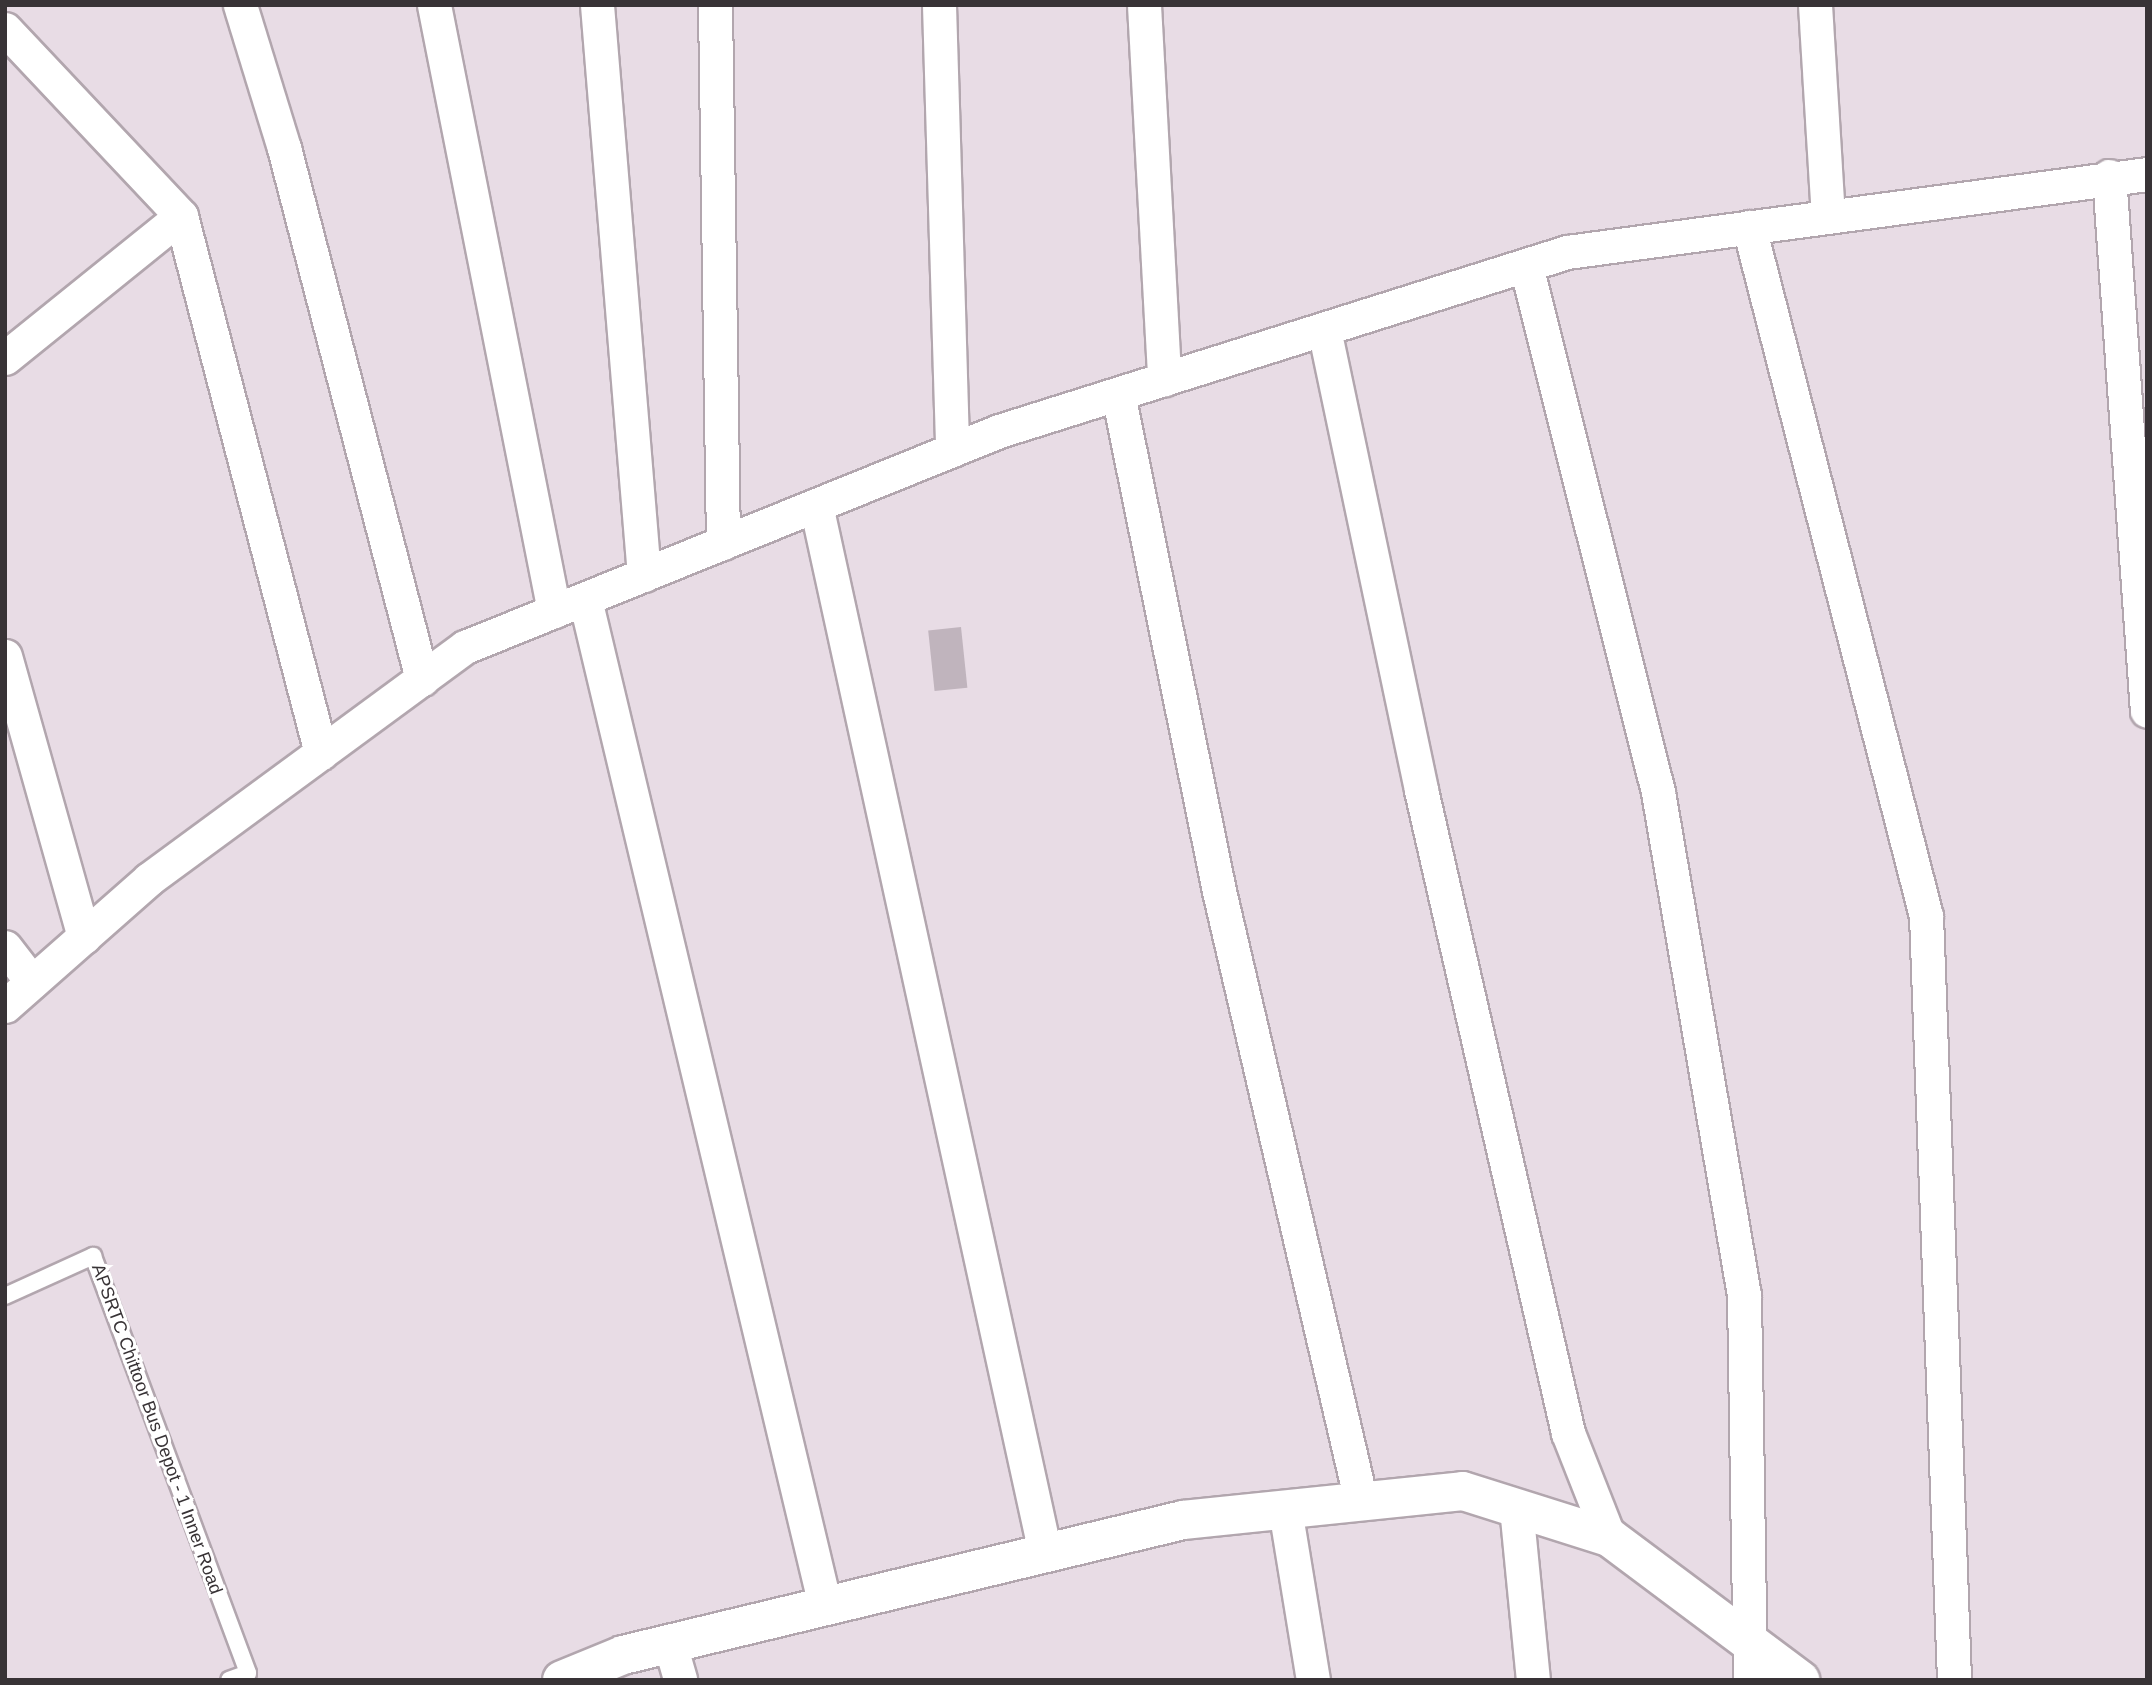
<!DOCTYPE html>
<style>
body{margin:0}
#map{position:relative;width:2152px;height:1685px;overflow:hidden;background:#e8dce5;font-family:Arial,sans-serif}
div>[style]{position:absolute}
.building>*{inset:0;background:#c0b4bd;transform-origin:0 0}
.roads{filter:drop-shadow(2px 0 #b2a6ae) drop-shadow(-2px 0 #b2a6ae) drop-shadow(0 2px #b2a6ae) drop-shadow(0 -2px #b2a6ae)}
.service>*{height:16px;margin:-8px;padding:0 8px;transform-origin:8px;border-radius:8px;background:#fff}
.minor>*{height:33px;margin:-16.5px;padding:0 16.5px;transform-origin:16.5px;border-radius:16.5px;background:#fff}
.tertiary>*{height:38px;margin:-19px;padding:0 19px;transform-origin:19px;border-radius:19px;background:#fff}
span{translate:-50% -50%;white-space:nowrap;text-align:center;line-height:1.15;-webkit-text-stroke:6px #fff;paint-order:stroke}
.street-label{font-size:18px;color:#383336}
.frame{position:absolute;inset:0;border:7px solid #383336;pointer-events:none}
</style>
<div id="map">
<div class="building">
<div style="left:961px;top:627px;width:61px;height:33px;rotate:84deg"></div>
</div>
<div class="roads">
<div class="service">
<div style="left:5px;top:1296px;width:97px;rotate:-24.4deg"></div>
<div style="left:93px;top:1256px;width:445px;rotate:69.6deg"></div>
<div style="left:248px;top:1673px;width:20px;rotate:160deg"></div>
</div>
<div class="minor">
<div style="left:240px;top:5px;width:150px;rotate:72.9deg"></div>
<div style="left:284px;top:148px;width:549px;rotate:75.43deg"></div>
<div style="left:434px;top:5px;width:618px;rotate:78.8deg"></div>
<div style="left:597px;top:5px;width:572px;rotate:85.29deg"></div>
<div style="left:715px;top:5px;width:538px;rotate:89.15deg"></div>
<div style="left:939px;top:5px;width:445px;rotate:88.3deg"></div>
<div style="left:1144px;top:5px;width:375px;rotate:86.9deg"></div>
<div style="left:1815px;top:5px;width:211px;rotate:86.5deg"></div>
<div style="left:5px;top:29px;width:257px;rotate:46.7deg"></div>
<div style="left:181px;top:216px;width:226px;rotate:141.1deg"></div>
<div style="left:2109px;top:176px;width:536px;rotate:85.94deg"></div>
<div style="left:181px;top:216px;width:555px;rotate:75.39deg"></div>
<div style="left:1749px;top:227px;width:711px;rotate:75.59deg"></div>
<div style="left:1926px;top:916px;width:765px;rotate:87.9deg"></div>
<div style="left:1526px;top:266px;width:542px;rotate:75.91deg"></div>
<div style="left:1658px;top:792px;width:510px;rotate:80.3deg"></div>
<div style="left:1744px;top:1295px;width:385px;rotate:89.1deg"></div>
<div style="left:1324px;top:329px;width:471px;rotate:78.1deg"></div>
<div style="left:1421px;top:790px;width:660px;rotate:77.12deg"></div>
<div style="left:1568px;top:1433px;width:112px;rotate:68.5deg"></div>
<div style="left:1118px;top:394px;width:507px;rotate:78.51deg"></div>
<div style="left:1219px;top:891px;width:626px;rotate:76.9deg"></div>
<div style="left:816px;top:505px;width:1073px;rotate:77.67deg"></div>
<div style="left:585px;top:599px;width:1035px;rotate:76.59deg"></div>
<div style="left:5px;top:656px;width:292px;rotate:74.3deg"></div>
<div style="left:5px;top:947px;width:44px;rotate:52.4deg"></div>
<div style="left:5px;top:1006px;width:192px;rotate:-41.4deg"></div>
<div style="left:149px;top:879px;width:392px;rotate:-36.3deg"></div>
<div style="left:465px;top:647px;width:576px;rotate:-22.02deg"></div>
<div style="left:999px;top:431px;width:596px;rotate:-17.49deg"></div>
<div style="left:1567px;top:252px;width:585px;rotate:-7.66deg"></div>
<div style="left:1516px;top:1507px;width:174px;rotate:84.4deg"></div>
<div style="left:1285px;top:1509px;width:173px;rotate:80.7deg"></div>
<div style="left:670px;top:1644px;width:37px;rotate:74deg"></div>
</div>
<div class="tertiary">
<div style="left:562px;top:1680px;width:66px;rotate:-22.3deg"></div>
<div style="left:623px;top:1655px;width:576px;rotate:-13.55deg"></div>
<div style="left:1183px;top:1520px;width:281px;rotate:-5.9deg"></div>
<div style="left:1463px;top:1491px;width:153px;rotate:17.5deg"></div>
<div style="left:1609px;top:1537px;width:239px;rotate:36.8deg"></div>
</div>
</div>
<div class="street-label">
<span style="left:157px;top:1429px;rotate:70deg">APSRTC Chittoor Bus Depot - 1 Inner Road</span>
</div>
<div class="frame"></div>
</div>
